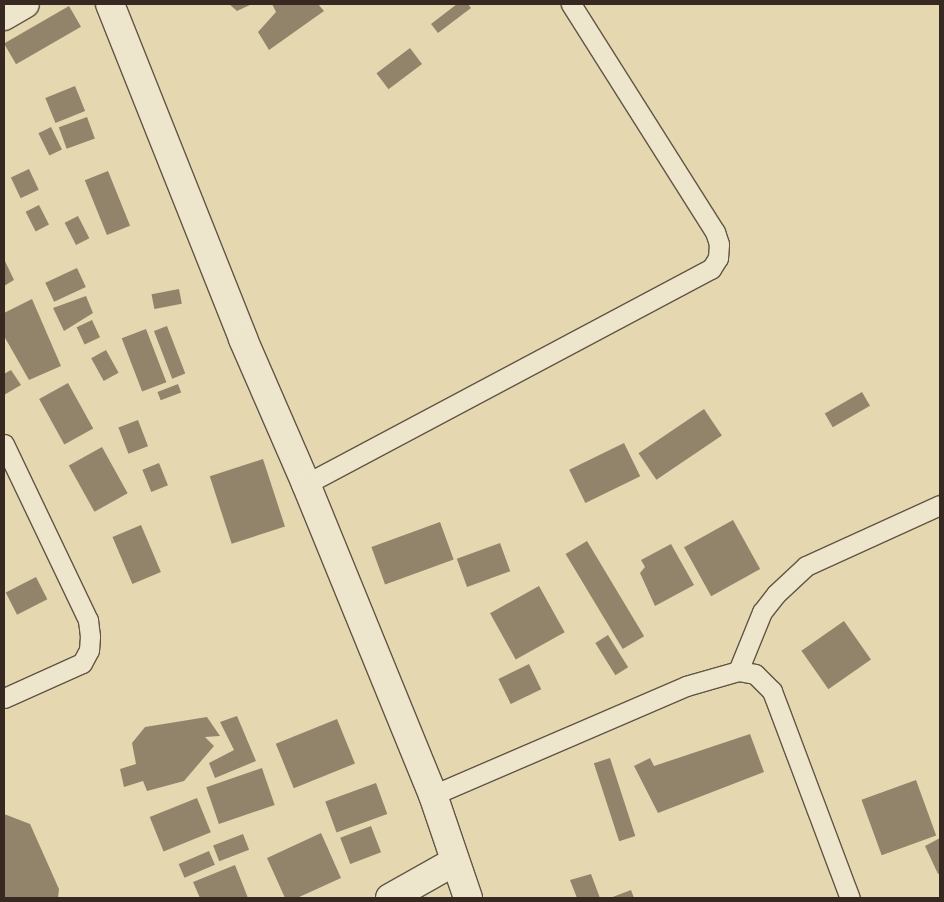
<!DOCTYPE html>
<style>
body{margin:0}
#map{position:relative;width:944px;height:902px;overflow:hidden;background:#e5d8b0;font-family:"Old Standard TT",serif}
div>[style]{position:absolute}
.building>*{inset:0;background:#91846b;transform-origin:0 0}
.roads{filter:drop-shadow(1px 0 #625545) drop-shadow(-1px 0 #625545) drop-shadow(0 1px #625545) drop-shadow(0 -1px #625545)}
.street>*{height:19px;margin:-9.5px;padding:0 9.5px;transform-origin:9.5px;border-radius:9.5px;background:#eee6cc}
.secondary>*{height:28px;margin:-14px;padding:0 14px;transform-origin:14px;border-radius:14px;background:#eee6cc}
span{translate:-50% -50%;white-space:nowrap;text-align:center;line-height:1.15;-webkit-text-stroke:4.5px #eee6cc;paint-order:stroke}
.frame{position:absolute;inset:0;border:5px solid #372921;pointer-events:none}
</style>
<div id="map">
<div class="building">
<div style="clip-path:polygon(229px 4px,252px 4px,237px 11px)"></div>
<div style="clip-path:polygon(272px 4px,318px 4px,324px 11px,269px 50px,258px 32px,276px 12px)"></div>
<div style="clip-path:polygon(457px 4px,468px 4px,471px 8px,438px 33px,431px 24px)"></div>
<div style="left:69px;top:6px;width:24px;height:75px;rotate:60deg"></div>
<div style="left:410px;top:48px;width:20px;height:42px;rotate:53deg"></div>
<div style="left:75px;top:86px;width:27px;height:32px;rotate:68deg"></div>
<div style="left:87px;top:117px;width:23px;height:30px;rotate:70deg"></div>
<div style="left:51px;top:127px;width:25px;height:14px;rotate:64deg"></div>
<div style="left:29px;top:169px;width:23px;height:20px;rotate:65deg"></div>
<div style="left:108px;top:171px;width:59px;height:25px;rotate:68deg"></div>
<div style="left:39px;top:205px;width:22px;height:15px;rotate:63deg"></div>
<div style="left:78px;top:216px;width:25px;height:15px;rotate:63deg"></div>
<div style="clip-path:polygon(4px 259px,14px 280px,4px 286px)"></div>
<div style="left:77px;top:268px;width:21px;height:35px;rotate:65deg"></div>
<div style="left:179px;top:289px;width:15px;height:28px;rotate:79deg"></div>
<div style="clip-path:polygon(86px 296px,93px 313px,64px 331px,53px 308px)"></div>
<div style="clip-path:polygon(32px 299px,61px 366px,29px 380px,4px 336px,4px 313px)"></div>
<div style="left:92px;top:320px;width:19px;height:17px;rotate:65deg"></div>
<div style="left:167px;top:326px;width:51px;height:14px;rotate:69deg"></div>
<div style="left:146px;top:329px;width:57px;height:26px;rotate:69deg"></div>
<div style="left:106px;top:350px;width:26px;height:17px;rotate:61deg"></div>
<div style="clip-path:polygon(11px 370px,21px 385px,4px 395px,4px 374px)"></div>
<div style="left:68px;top:383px;width:52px;height:33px;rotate:61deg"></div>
<div style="left:178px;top:384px;width:9px;height:22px;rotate:69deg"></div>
<div style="left:862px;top:392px;width:16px;height:43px;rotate:60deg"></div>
<div style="left:704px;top:409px;width:32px;height:79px;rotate:56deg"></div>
<div style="left:138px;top:420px;width:28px;height:21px;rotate:69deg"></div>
<div style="left:624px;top:443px;width:37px;height:61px;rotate:64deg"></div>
<div style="left:102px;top:447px;width:53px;height:38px;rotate:61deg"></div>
<div style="left:263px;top:459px;width:71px;height:56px;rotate:72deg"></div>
<div style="left:159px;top:463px;width:24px;height:18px;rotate:68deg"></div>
<div style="left:733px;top:520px;width:56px;height:56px;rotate:61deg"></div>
<div style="left:440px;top:522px;width:40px;height:73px;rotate:70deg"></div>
<div style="left:141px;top:525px;width:51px;height:31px;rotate:67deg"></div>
<div style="left:587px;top:541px;width:111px;height:25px;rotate:59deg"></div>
<div style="left:500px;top:543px;width:30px;height:46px;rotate:70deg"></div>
<div style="clip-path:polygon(671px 544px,694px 585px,655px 606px,640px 573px,645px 567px,641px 560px)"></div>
<div style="left:36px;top:577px;width:25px;height:34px;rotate:63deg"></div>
<div style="left:539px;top:586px;width:53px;height:56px;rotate:61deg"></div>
<div style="left:844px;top:621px;width:47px;height:52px;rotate:55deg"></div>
<div style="left:608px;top:635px;width:38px;height:15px;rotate:58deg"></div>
<div style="left:529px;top:664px;width:28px;height:34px;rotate:64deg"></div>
<div style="clip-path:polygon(237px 716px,256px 761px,215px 778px,209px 763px,234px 750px,220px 722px)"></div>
<div style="clip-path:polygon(207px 717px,220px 736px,205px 737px,214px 746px,184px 781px,147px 791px,143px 781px,124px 787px,120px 769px,136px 764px,132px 743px,145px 727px)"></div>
<div style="left:337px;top:719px;width:48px;height:66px;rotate:68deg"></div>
<div style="clip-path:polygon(750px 734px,764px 772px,658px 813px,634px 766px,650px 758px,654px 766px)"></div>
<div style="left:610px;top:758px;width:82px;height:17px;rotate:72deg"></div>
<div style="left:262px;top:768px;width:39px;height:59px;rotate:71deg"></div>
<div style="left:916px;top:780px;width:59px;height:58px;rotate:70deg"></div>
<div style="left:376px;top:783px;width:33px;height:54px;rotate:70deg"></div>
<div style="left:197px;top:798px;width:37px;height:51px;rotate:68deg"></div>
<div style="clip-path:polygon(4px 814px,30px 824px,59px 889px,58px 898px,4px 898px)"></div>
<div style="left:371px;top:826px;width:28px;height:33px;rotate:69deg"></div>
<div style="clip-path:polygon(321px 833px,341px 878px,297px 898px,285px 898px,267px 858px)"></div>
<div style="left:243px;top:834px;width:17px;height:32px;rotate:69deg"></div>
<div style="clip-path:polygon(940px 838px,940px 873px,938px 874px,925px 846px)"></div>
<div style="left:209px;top:851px;width:15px;height:33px;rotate:67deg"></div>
<div style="clip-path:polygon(235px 865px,248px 898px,200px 898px,193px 882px)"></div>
<div style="clip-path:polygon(591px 874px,600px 898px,577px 898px,570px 880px)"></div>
<div style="clip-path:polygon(631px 890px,634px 898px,610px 898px)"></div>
</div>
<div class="roads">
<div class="street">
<div style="left:4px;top:444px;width:195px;rotate:64.5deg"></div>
<div style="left:88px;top:620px;width:16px;rotate:83deg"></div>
<div style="left:90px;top:636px;width:14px;rotate:94deg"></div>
<div style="left:89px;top:650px;width:15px;rotate:118deg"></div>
<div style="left:82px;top:663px;width:85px;rotate:155.8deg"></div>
<div style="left:306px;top:484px;width:459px;rotate:-28deg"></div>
<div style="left:711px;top:269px;width:13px;rotate:-58deg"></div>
<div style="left:718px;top:258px;width:14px;rotate:-86deg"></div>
<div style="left:719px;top:244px;width:13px;rotate:-108deg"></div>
<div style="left:715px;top:232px;width:270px;rotate:-122.3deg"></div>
<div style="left:738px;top:671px;width:64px;rotate:-67.9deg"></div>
<div style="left:762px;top:612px;width:23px;rotate:-52deg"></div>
<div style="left:776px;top:594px;width:41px;rotate:-43deg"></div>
<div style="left:806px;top:566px;width:147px;rotate:-24.5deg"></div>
<div style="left:433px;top:795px;width:275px;rotate:-23.3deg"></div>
<div style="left:686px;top:686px;width:54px;rotate:-16.1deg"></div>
<div style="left:738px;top:671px;width:17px;rotate:10deg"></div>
<div style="left:755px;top:674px;width:24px;rotate:45deg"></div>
<div style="left:772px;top:691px;width:221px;rotate:69.4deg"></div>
</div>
<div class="secondary">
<div style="left:110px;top:4px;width:360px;rotate:68.3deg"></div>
<div style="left:243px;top:339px;width:158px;rotate:66.5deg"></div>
<div style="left:306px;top:484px;width:336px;rotate:67.8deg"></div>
<div style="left:433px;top:795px;width:109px;rotate:71.2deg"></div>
<div style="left:4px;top:16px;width:24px;rotate:-30deg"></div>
<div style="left:390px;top:898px;width:73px;rotate:-29.4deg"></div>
</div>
</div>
<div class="frame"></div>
</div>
